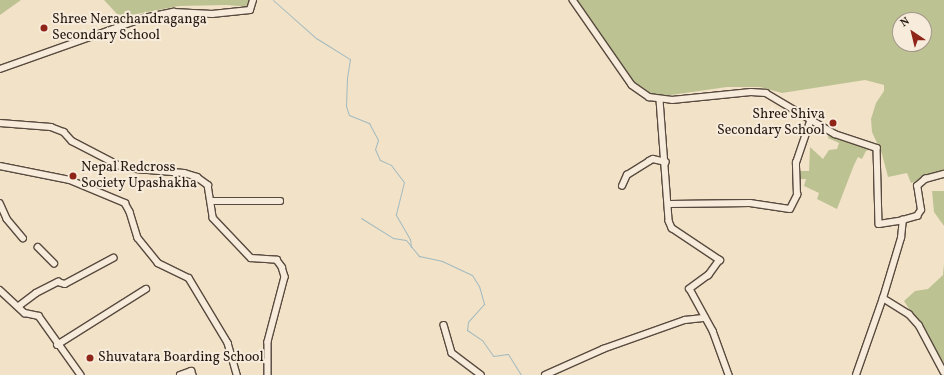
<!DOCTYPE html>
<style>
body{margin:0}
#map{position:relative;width:944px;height:375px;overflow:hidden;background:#f2e2c7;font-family:Vollkorn,serif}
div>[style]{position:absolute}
.green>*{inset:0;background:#bdc293}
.stream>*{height:1px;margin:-0.5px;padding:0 0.5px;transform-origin:0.5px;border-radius:0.5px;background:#a1bac0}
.roads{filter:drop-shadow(1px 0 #584a3f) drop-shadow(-1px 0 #584a3f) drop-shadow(0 1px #584a3f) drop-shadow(0 -1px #584a3f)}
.minor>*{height:5.5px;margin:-2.75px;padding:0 2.75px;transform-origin:2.75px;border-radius:2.75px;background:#f7ecdb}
.dots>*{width:11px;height:11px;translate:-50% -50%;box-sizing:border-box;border:2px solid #f7ecdb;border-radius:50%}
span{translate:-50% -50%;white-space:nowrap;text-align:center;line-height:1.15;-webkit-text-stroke:4px #f7ecdb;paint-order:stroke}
.poi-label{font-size:14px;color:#251812}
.left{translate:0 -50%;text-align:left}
.right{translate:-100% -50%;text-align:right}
.north{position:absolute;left:892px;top:12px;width:40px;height:40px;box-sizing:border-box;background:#f7ecdb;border:1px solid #a3978b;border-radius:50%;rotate:325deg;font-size:11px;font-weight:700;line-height:16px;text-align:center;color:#251812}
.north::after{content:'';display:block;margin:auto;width:14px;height:18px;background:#8f2418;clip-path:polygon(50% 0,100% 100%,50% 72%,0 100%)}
</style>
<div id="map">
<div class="green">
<div style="clip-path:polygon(0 0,21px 0,0 15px)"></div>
<div style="clip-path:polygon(104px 0,249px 0,250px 1px,250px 7px,227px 5px,179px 6px,126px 16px,117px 14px)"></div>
<div style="clip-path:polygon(evenodd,575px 0,944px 0,944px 179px,927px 176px,911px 183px,907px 173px,888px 177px,882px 154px,872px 132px,871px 119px,876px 103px,884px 91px,884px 85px,865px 80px,782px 93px,760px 87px,727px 87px,657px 97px,633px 81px,575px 0,900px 20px,924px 20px,924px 44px,900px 44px,900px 20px)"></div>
<div style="clip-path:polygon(829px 133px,871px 149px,866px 151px,862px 159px,858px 157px,854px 165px,837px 209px,817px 199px,819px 193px,804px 186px,806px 179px,798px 179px,799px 171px,809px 171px,810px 147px,823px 159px,829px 150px,837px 149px,839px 143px,828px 138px)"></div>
<div style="clip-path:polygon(932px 191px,944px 191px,944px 226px,934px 212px)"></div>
<div style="clip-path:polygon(944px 263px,944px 363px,904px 301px,915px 291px,928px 289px,943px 275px)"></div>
</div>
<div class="stream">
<div style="left:273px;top:0;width:57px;rotate:41.5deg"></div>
<div style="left:316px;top:38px;width:40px;rotate:32deg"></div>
<div style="left:350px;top:59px;width:19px;rotate:99deg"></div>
<div style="left:347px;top:78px;width:28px;rotate:92deg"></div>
<div style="left:346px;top:106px;width:9px;rotate:72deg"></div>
<div style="left:349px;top:115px;width:22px;rotate:22deg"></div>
<div style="left:369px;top:123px;width:19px;rotate:62deg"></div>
<div style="left:378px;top:140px;width:9px;rotate:108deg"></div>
<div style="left:375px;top:149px;width:12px;rotate:66deg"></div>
<div style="left:380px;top:160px;width:12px;rotate:24deg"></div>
<div style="left:391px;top:165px;width:21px;rotate:53deg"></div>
<div style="left:404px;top:182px;width:34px;rotate:104deg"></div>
<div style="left:396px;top:215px;width:28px;rotate:60deg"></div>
<div style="left:410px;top:239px;width:8px;rotate:83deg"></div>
<div style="left:361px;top:218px;width:38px;rotate:32deg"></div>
<div style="left:393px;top:238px;width:13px;rotate:9deg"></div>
<div style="left:406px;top:240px;width:21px;rotate:51deg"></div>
<div style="left:419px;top:256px;width:24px;rotate:12deg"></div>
<div style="left:442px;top:261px;width:33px;rotate:25deg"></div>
<div style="left:472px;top:275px;width:13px;rotate:58deg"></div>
<div style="left:479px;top:286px;width:19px;rotate:74deg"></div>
<div style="left:484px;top:304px;width:24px;rotate:132deg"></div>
<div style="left:468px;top:322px;width:8px;rotate:97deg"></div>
<div style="left:467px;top:330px;width:18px;rotate:34deg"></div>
<div style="left:482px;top:340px;width:19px;rotate:55deg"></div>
<div style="left:493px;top:356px;width:15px;rotate:-8deg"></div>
<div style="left:508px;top:354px;width:25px;rotate:58deg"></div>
</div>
<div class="roads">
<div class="minor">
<div style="left:573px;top:0;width:103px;rotate:55.2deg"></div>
<div style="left:632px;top:85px;width:21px;rotate:35deg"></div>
<div style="left:649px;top:97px;width:23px;rotate:7deg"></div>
<div style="left:672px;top:100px;width:79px;rotate:-5.8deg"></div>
<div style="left:751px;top:92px;width:15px;rotate:4deg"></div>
<div style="left:766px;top:93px;width:80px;rotate:30.7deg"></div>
<div style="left:835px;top:134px;width:44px;rotate:18.4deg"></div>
<div style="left:877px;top:148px;width:76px;rotate:88.5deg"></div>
<div style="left:879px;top:224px;width:24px;rotate:-9deg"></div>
<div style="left:0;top:69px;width:153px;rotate:-19.5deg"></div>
<div style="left:144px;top:18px;width:30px;rotate:-12deg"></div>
<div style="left:173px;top:12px;width:39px;rotate:3deg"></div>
<div style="left:212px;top:14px;width:38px;rotate:-6deg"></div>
<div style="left:250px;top:10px;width:10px;rotate:-73deg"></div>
<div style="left:660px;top:100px;width:121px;rotate:85.7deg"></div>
<div style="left:669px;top:221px;width:8px;rotate:67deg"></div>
<div style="left:672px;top:228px;width:58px;rotate:33.7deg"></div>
<div style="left:720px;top:260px;width:19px;rotate:126deg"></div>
<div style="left:709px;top:275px;width:24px;rotate:144deg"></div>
<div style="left:690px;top:289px;width:48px;rotate:61.3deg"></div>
<div style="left:713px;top:331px;width:47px;rotate:70deg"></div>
<div style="left:0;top:123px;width:51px;rotate:4.5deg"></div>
<div style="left:51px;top:127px;width:14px;rotate:21deg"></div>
<div style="left:64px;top:132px;width:12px;rotate:48deg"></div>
<div style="left:72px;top:141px;width:59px;rotate:27.4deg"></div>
<div style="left:124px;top:168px;width:60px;rotate:4.8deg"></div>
<div style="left:184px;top:173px;width:14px;rotate:17deg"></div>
<div style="left:197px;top:177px;width:14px;rotate:36deg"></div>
<div style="left:208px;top:185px;width:33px;rotate:81deg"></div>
<div style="left:213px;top:218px;width:55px;rotate:46.5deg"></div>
<div style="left:251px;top:258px;width:26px;rotate:4deg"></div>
<div style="left:277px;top:260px;width:9px;rotate:54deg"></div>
<div style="left:282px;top:267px;width:10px;rotate:73deg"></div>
<div style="left:285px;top:277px;width:67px;rotate:104.7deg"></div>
<div style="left:268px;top:342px;width:33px;rotate:90deg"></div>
<div style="left:0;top:166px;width:71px;rotate:11.3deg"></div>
<div style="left:70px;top:180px;width:60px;rotate:22.7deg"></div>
<div style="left:125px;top:203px;width:10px;rotate:61deg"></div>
<div style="left:130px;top:212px;width:27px;rotate:73deg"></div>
<div style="left:138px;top:238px;width:32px;rotate:51deg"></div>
<div style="left:158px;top:263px;width:34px;rotate:26deg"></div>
<div style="left:189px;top:278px;width:76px;rotate:59deg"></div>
<div style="left:228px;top:343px;width:33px;rotate:74deg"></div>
<div style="left:622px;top:186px;width:12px;rotate:-66deg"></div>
<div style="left:627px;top:175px;width:26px;rotate:-32deg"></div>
<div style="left:649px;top:161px;width:4px;rotate:-27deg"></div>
<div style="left:653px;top:159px;width:13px;rotate:13deg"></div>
<div style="left:211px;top:201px;width:69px"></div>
<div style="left:0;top:203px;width:17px;rotate:66deg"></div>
<div style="left:7px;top:219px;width:25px;rotate:50deg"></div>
<div style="left:670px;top:204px;width:80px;rotate:-0.7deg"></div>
<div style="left:750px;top:203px;width:40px;rotate:8.5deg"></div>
<div style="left:790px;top:209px;width:16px;rotate:-63deg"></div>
<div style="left:797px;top:195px;width:32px;rotate:-92deg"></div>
<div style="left:796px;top:163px;width:46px;rotate:-71.2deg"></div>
<div style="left:38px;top:247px;width:23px;rotate:45deg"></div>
<div style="left:0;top:290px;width:34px;rotate:43deg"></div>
<div style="left:25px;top:313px;width:14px;rotate:12deg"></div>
<div style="left:39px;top:316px;width:72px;rotate:54.6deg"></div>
<div style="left:883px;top:298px;width:31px;rotate:32deg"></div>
<div style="left:909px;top:314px;width:15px;rotate:48deg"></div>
<div style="left:919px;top:325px;width:53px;rotate:62deg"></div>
<div style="left:19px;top:306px;width:21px;rotate:-37deg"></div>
<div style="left:36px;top:293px;width:25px;rotate:-27deg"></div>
<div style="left:58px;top:282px;width:7px;rotate:16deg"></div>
<div style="left:65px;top:284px;width:55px;rotate:-28.4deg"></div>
<div style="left:444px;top:325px;width:29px;rotate:74deg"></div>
<div style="left:452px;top:353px;width:36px;rotate:37deg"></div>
<div style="left:57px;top:345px;width:105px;rotate:-32.2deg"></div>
<div style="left:180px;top:375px;width:12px;rotate:-20deg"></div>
<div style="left:191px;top:371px;width:4px;rotate:63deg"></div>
<div style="left:545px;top:375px;width:64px;rotate:-24.1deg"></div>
<div style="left:603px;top:349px;width:87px;rotate:-19.5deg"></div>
<div style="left:685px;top:320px;width:20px;rotate:-6deg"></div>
<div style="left:856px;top:375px;width:82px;rotate:-70.7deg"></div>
<div style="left:883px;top:298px;width:63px;rotate:-73.3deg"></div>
<div style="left:901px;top:238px;width:18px;rotate:-84deg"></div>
<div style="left:903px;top:220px;width:15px;rotate:-16deg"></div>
<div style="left:917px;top:216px;width:7px;rotate:-56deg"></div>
<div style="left:921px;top:210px;width:24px;rotate:-99deg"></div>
<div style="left:917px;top:186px;width:11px;rotate:-41deg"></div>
<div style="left:925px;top:179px;width:20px;rotate:-15deg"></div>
</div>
</div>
<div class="dots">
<div style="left:44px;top:28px;background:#8f2418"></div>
<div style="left:833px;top:123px;background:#8f2418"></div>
<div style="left:73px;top:176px;background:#8f2418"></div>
<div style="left:90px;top:358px;background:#8f2418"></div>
</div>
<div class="poi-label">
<span class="left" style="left:52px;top:28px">Shree Nerachandraganga<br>Secondary School</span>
<span class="right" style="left:825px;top:123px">Shree Shiva<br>Secondary School</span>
<span class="left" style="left:81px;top:176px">Nepal Redcross<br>Society Upashakha</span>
<span class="left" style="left:98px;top:358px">Shuvatara Boarding School</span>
</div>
<div class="north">N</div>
</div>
